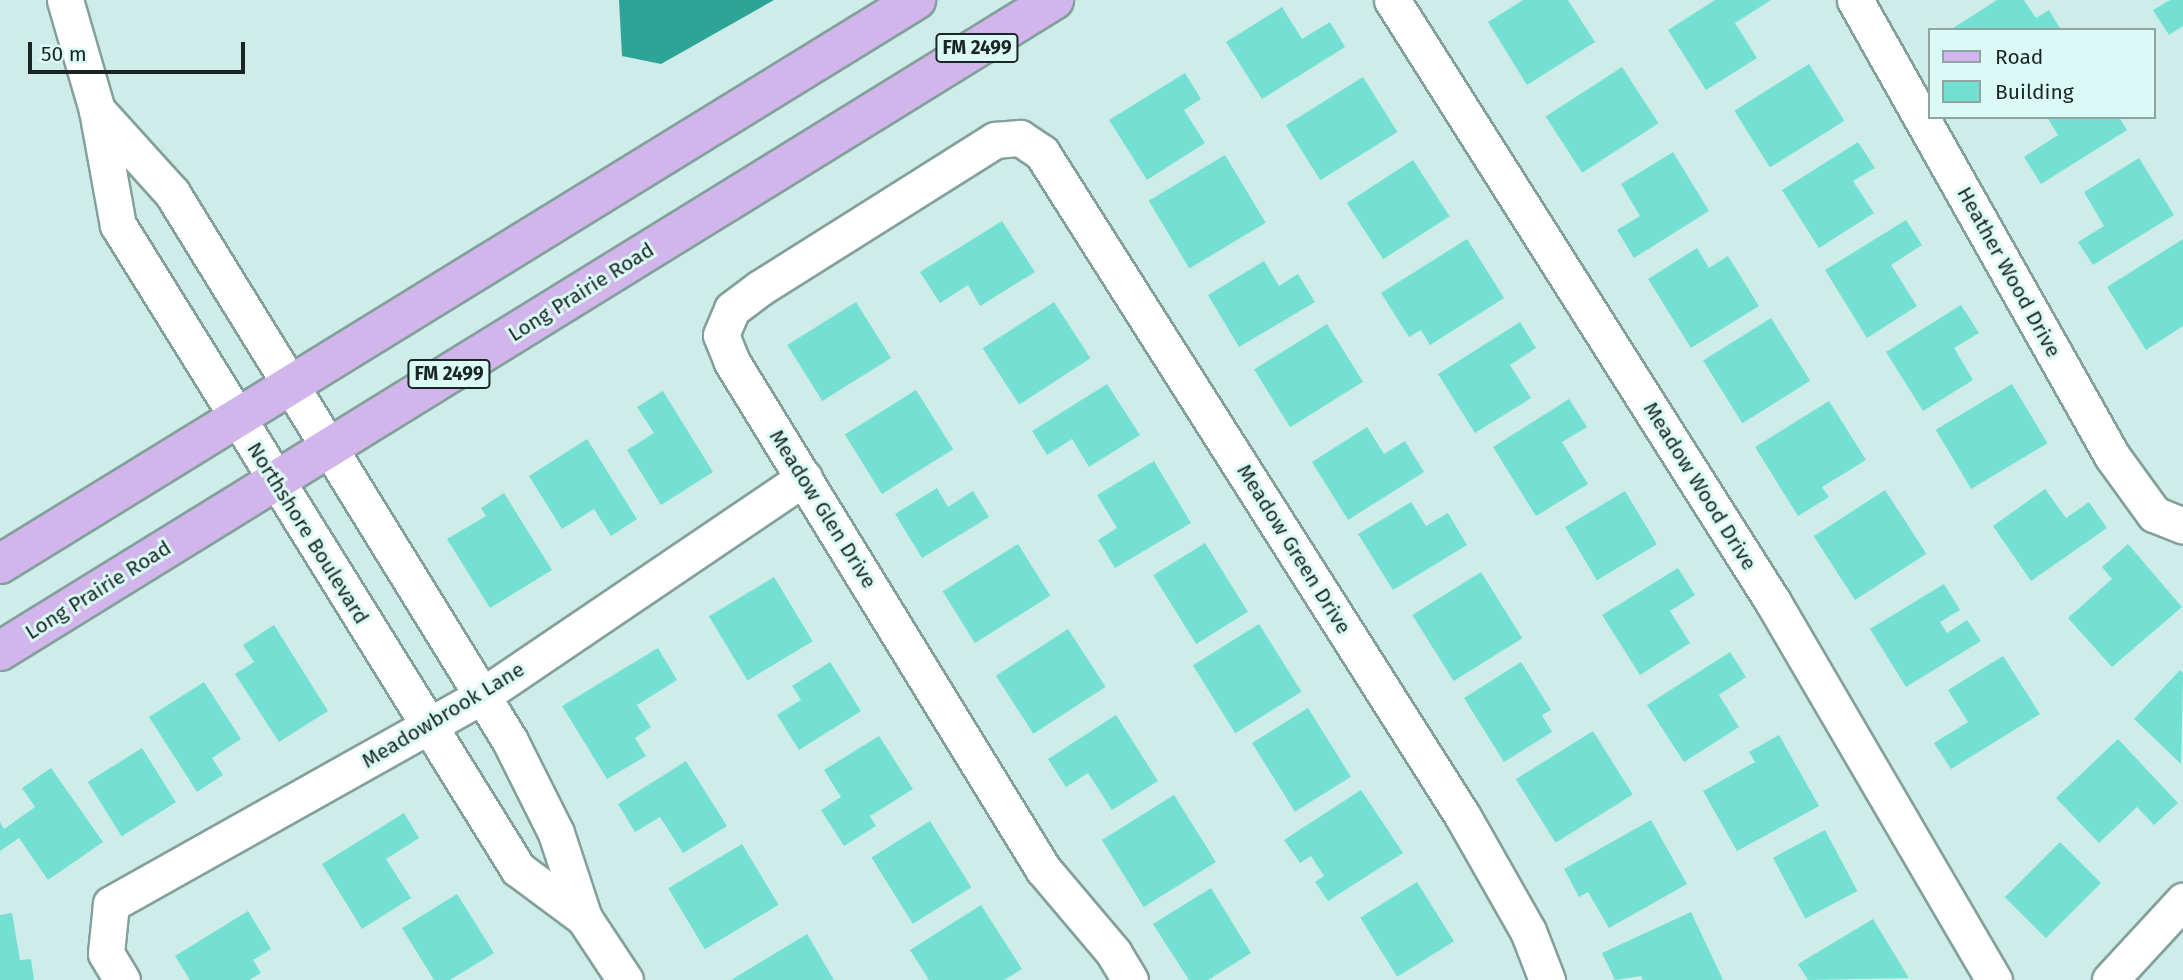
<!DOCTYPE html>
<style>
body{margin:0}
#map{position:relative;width:2183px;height:980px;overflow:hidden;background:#ceede8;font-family:"Fira Sans",sans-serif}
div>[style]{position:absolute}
.water>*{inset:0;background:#2ea397}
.building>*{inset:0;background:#74e0d3;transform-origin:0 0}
.roads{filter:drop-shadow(2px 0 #83a09c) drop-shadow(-2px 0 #83a09c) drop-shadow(0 2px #83a09c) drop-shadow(0 -2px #83a09c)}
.minor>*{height:35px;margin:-17.5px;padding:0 17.5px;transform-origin:17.5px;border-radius:17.5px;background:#fff}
.major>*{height:38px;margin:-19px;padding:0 19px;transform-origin:19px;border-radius:19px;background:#d2b5eb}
span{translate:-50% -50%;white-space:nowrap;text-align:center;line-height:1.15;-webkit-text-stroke:6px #dbfaf5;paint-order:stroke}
.shield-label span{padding:2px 5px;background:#dbfaf5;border:2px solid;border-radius:5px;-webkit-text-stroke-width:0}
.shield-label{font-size:19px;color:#1a2625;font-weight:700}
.street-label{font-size:21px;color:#1a2625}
.legend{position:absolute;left:1928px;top:28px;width:228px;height:91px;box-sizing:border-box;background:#dbfaf5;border:2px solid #8ea5a2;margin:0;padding:9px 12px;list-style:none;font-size:21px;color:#1a2625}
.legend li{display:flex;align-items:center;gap:14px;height:35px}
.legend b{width:35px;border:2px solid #8ea5a2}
.scale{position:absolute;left:28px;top:42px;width:217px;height:32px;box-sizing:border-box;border:4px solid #1a2625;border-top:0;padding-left:9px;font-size:21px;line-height:24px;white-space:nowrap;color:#1a2625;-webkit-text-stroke:5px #dbfaf5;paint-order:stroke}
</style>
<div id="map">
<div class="water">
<div style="clip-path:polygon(619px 0,774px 0,661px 64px,622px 56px)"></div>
</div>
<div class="building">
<div style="clip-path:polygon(1523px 0,1568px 0,1595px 42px,1527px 85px,1488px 22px)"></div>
<div style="clip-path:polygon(1715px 0,1771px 0,1735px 23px,1757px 58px,1706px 90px,1668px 30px)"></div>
<div style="clip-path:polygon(1997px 0,2024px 0,2036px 18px,2049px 10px,2061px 30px,1950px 30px)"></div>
<div style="clip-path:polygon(2170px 0,2183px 0,2183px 26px,2169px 35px,2153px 10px)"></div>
<div style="clip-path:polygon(1282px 7px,1302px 39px,1330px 22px,1345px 47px,1262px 99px,1226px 42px)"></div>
<div style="left:1809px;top:64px;width:67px;height:88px;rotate:58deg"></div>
<div style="left:1622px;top:67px;width:67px;height:91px;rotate:57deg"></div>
<div style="clip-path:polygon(1185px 73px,1201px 99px,1184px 110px,1205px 143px,1147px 180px,1109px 120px)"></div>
<div style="left:1363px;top:77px;width:65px;height:91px;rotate:58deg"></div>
<div style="clip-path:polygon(2047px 117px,2119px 117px,2127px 130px,2041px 184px,2024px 157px,2058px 135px)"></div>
<div style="clip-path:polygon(1858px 142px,1875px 168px,1853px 181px,1874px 213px,1819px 248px,1782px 190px)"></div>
<div style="clip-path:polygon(1673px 152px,1709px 211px,1634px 258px,1617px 230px,1640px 216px,1621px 184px)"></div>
<div style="left:1225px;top:155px;width:79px;height:89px;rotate:59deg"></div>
<div style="clip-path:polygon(2139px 158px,2174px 215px,2093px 265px,2078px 242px,2104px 226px,2084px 192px)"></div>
<div style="left:1413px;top:160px;width:67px;height:79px;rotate:57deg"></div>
<div style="clip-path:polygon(1906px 220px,1922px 245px,1891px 265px,1917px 306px,1867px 338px,1825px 270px)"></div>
<div style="clip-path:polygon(1002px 221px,1035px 272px,980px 306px,968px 285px,940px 303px,920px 272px)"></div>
<div style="clip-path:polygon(1467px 239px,1504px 298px,1430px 345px,1421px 330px,1409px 337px,1381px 293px)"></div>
<div style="clip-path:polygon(2183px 239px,2183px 326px,2146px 350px,2107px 287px)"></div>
<div style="clip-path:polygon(1697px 248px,1709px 268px,1728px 256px,1759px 306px,1691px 348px,1648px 279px)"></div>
<div style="clip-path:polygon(1264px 261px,1279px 286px,1298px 274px,1315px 302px,1239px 347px,1208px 295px)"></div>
<div style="left:856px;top:302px;width:66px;height:81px;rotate:58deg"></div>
<div style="left:1054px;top:302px;width:67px;height:85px;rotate:57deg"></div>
<div style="clip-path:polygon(1961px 305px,1979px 333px,1954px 348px,1973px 380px,1923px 411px,1886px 352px)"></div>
<div style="left:1771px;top:318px;width:74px;height:80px;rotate:58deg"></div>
<div style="clip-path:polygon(1520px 322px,1536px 348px,1510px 365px,1531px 398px,1475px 433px,1438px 374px)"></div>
<div style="left:1327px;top:324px;width:68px;height:86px;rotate:58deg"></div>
<div style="clip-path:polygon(1107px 384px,1140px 435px,1089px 467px,1072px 439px,1047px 455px,1032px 431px)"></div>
<div style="left:2012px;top:384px;width:69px;height:89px;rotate:59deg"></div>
<div style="left:916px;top:390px;width:70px;height:84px;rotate:58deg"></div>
<div style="clip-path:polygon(663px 391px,713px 472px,661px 505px,627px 450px,654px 433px,637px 407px)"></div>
<div style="clip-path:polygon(1569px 399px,1587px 427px,1562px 442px,1588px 484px,1536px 516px,1493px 447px)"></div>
<div style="clip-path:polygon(1829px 401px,1866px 460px,1822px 487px,1829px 497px,1798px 516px,1755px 447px)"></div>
<div style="clip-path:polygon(1367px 427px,1384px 454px,1405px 441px,1424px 472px,1348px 520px,1312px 462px)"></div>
<div style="clip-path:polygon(587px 439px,637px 519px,611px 536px,594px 509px,562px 529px,529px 476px)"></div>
<div style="clip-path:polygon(1154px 461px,1191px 523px,1115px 568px,1098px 540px,1117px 528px,1097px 495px)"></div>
<div style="clip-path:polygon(937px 488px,948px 507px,973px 491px,989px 517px,922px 558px,895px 514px)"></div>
<div style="clip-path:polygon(2045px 489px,2066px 518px,2089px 502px,2107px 528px,2031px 581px,1993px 526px)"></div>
<div style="left:1885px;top:490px;width:76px;height:85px;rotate:57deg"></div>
<div style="left:1625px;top:491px;width:62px;height:70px;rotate:59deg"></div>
<div style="clip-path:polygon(504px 493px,552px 570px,490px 608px,447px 539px,486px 516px,481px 508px)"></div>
<div style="clip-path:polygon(1411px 502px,1426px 526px,1448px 513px,1467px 545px,1393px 590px,1358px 534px)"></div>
<div style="left:1205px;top:543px;width:81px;height:61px;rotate:58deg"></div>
<div style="left:1018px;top:544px;width:61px;height:89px;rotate:58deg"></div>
<div style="clip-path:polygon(2128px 544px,2182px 607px,2112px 667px,2068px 618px,2112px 579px,2102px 567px)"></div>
<div style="clip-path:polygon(1678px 568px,1695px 595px,1670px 611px,1690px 643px,1640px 675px,1602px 615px)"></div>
<div style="left:1481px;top:572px;width:78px;height:81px;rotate:58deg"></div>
<div style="left:774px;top:577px;width:75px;height:76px;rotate:59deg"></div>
<div style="clip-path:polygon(1944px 584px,1960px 610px,1940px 622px,1947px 633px,1967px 620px,1981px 641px,1906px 687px,1870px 629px)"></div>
<div style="left:1259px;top:624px;width:80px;height:78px;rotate:58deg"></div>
<div style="clip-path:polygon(274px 625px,328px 711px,279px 742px,235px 674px,254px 662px,243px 645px)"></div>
<div style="left:1068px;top:629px;width:69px;height:86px;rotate:57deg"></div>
<div style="clip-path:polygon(658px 648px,677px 680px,637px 705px,651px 727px,635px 738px,646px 756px,607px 779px,562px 706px)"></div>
<div style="clip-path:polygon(1730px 652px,1746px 677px,1719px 695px,1739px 727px,1684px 762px,1647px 705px)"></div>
<div style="clip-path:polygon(2003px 656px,2040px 714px,1951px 769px,1934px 743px,1968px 722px,1948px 690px)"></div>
<div style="clip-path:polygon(830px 662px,861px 711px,799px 750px,777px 715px,801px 700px,792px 686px)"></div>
<div style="clip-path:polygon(1521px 662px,1551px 710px,1542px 715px,1552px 732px,1504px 762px,1464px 698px)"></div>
<div style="clip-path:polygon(2180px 670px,2183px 673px,2181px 764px,2134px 719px)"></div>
<div style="clip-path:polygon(204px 682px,241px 739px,212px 758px,223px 775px,197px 792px,149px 717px)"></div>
<div style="left:1308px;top:708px;width:81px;height:66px;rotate:58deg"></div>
<div style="clip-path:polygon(1116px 715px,1158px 781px,1112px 810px,1088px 773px,1066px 787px,1048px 759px)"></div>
<div style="left:1593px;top:731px;width:75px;height:91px;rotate:58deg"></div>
<div style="clip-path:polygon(1779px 735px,1819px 806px,1737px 851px,1703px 791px,1755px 762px,1749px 752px)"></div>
<div style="clip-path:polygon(879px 736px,913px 789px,870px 816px,876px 826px,844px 846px,821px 810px,841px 797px,824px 770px)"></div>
<div style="clip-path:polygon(2118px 739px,2178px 803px,2154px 825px,2137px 807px,2099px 843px,2056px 798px)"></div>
<div style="left:142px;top:748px;width:64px;height:64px;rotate:58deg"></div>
<div style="clip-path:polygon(686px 761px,727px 826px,683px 853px,660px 817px,635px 832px,618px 804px)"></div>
<div style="clip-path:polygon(51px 768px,103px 842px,48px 880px,19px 838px,0 851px,0 822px,4px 829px,35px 807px,22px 788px)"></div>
<div style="clip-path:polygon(1361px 790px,1403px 853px,1328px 901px,1315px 882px,1324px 876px,1311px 856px,1300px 863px,1284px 840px)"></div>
<div style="left:1174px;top:795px;width:79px;height:85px;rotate:58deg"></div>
<div style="clip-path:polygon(404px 813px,419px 838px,386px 859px,411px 898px,362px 929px,322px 864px)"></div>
<div style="clip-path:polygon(1651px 820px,1687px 884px,1609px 928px,1588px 892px,1579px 897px,1564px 869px)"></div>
<div style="left:930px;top:821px;width:78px;height:69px;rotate:58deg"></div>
<div style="left:1825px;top:830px;width:69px;height:59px;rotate:62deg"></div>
<div style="left:2060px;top:842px;width:58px;height:78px;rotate:45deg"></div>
<div style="left:742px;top:844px;width:71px;height:86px;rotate:59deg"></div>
<div style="left:1417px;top:882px;width:70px;height:67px;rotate:58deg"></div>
<div style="clip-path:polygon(1211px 888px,1251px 953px,1208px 980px,1189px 980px,1153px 924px)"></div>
<div style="clip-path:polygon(457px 894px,494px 953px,450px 980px,434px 980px,402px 928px)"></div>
<div style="clip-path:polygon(981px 905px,1022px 969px,1004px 980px,929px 980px,910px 950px)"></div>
<div style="clip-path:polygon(248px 911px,271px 949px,253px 960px,261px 973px,249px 980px,190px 980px,175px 956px)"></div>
<div style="clip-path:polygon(1691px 912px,1723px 980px,1643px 980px,1641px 976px,1615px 980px,1602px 953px)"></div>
<div style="clip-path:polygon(12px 913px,20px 960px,31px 959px,34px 980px,0 980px,0 915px)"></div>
<div style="clip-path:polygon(1873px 919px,1909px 978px,1808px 980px,1798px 964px)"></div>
<div style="clip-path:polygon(807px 934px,834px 980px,731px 980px)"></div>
</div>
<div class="roads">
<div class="minor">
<div style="left:65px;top:0;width:115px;rotate:73.8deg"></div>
<div style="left:97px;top:110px;width:117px;rotate:79.7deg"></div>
<div style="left:118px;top:225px;width:758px;rotate:58.15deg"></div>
<div style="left:518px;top:869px;width:82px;rotate:36.6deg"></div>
<div style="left:1392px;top:0;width:712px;rotate:57.67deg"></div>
<div style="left:1773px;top:602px;width:438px;rotate:59.7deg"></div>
<div style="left:1855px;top:0;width:523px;rotate:60.59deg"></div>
<div style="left:2112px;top:456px;width:72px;rotate:54.1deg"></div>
<div style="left:2154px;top:514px;width:31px;rotate:22deg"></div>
<div style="left:97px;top:110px;width:112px;rotate:47.9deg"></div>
<div style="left:172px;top:193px;width:644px;rotate:58.33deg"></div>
<div style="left:510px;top:741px;width:103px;rotate:63.4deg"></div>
<div style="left:556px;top:833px;width:89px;rotate:71.8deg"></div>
<div style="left:584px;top:918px;width:74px;rotate:56.5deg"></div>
<div style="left:122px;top:980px;width:31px;rotate:-121deg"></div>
<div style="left:106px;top:953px;width:49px;rotate:-84.2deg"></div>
<div style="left:111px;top:904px;width:425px;rotate:-29.3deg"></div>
<div style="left:482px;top:696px;width:389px;rotate:-34.1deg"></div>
<div style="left:1130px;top:980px;width:31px;rotate:-121deg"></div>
<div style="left:1114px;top:953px;width:110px;rotate:-130.2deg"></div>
<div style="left:1043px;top:869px;width:595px;rotate:-121.53deg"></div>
<div style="left:732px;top:362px;width:29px;rotate:-112deg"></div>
<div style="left:721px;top:335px;width:28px;rotate:-67deg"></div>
<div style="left:732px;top:309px;width:35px;rotate:-37deg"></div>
<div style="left:760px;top:288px;width:278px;rotate:-32.2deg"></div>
<div style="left:995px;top:140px;width:25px;rotate:-5deg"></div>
<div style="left:1020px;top:138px;width:27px;rotate:34deg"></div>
<div style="left:1042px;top:153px;width:784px;rotate:57.61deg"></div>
<div style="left:1462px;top:815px;width:133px;rotate:60.4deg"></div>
<div style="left:1528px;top:931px;width:53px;rotate:68.8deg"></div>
<div style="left:2110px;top:980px;width:108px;rotate:-47.3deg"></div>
</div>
<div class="major">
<div style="left:0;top:564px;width:1076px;rotate:-31.62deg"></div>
<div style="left:0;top:651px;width:1239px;rotate:-31.7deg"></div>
</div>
</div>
<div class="shield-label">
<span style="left:977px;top:48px">FM 2499</span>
<span style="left:449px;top:374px">FM 2499</span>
</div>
<div class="street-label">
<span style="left:2009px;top:272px;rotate:61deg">Heather Wood Drive</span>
<span style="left:581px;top:292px;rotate:-32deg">Long Prairie Road</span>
<span style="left:1700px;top:486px;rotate:58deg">Meadow Wood Drive</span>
<span style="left:823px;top:509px;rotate:58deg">Meadow Glen Drive</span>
<span style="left:308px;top:533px;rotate:58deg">Northshore Boulevard</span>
<span style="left:1294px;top:549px;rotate:58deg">Meadow Green Drive</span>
<span style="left:98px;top:590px;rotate:-32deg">Long Prairie Road</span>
<span style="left:443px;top:715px;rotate:-31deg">Meadowbrook Lane</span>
</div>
<ul class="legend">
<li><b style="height:9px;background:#d2b5eb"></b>Road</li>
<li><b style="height:19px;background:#74e0d3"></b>Building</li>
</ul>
<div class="scale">50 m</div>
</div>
